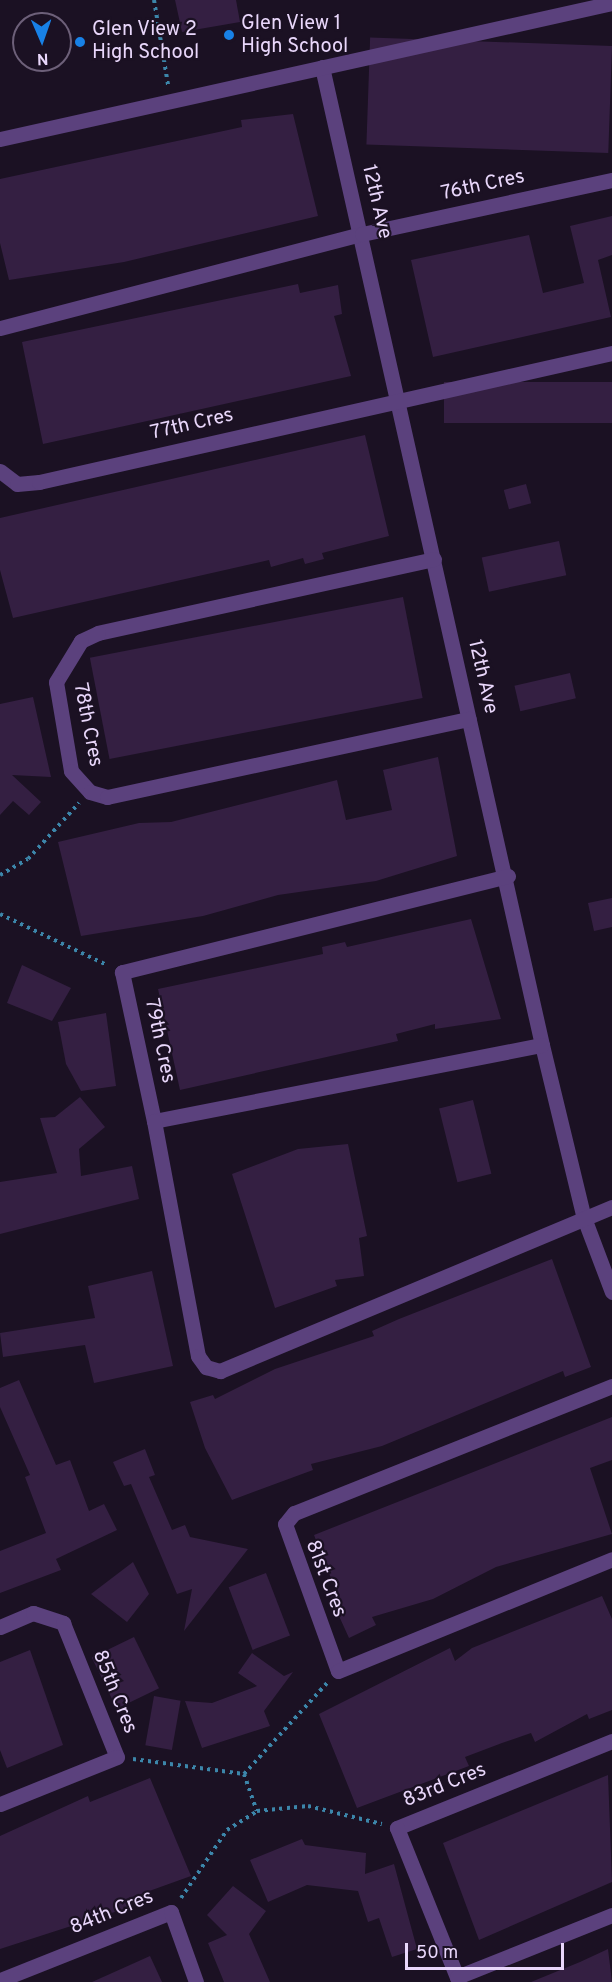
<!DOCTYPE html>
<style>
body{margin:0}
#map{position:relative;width:612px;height:1982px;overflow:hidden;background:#1b1123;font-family:Overpass,sans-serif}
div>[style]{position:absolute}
.building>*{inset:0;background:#341f42;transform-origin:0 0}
.path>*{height:4px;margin-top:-2px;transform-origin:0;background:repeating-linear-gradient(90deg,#3c86aa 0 3px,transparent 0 7.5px)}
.minor>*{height:15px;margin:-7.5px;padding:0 7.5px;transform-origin:7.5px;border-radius:7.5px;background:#5b417d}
.dots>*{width:16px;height:16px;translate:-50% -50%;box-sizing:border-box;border:3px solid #1b1123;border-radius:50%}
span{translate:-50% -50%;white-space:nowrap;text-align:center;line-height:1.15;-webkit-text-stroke:4.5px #1b1123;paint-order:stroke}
.poi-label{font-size:20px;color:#e9d7fb}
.left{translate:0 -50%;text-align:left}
.street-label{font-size:20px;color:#e9d7fb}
.north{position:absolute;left:12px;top:12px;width:60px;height:60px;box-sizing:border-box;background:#1b1123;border:2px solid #6d6079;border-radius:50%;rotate:178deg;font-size:16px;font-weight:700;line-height:24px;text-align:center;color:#e9d7fb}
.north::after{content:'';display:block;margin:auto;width:21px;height:27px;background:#1881e6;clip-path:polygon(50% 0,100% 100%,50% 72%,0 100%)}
.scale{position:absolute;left:405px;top:1943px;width:159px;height:27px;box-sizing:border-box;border:3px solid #e9d7fb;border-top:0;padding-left:8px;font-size:18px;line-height:21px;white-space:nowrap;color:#e9d7fb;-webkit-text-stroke:4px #1b1123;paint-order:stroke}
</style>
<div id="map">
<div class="building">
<div style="clip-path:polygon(175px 0,236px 0,240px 22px,182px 32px)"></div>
<div style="left:612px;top:46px;width:107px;height:242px;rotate:92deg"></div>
<div style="clip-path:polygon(293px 114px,318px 216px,124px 262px,9px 280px,0 243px,0 179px,242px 127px,241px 120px)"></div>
<div style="clip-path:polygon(612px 216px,612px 255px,598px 260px,611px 317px,433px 357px,411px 260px,529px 235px,543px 293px,584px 283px,570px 226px)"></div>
<div style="clip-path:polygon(298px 284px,300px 293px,338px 285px,342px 314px,334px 316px,351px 376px,43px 444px,22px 342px)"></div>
<div style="left:612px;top:382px;width:41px;height:168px;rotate:90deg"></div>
<div style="clip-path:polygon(365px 435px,389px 536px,322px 553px,324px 559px,305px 564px,303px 558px,271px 567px,269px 560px,13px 618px,0 570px,0 518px)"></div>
<div style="left:526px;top:484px;width:20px;height:23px;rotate:75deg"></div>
<div style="left:559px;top:541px;width:35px;height:79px;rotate:78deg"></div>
<div style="left:403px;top:597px;width:103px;height:319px;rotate:79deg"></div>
<div style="left:570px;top:673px;width:26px;height:57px;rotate:77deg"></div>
<div style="clip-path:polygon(33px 697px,51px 777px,12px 775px,41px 802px,29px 815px,13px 801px,0 815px,0 704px)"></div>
<div style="clip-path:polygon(438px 757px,457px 856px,376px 881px,278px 895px,203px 916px,81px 936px,58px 842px,139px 823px,171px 822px,337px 780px,346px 820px,392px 810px,383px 770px)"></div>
<div style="clip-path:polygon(612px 898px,612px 927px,594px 931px,588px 903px)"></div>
<div style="clip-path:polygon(471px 919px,501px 1019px,435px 1029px,435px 1024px,396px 1034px,398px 1041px,180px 1090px,158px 989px,323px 954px,322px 947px,345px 942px,347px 947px)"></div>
<div style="clip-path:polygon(22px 965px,71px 988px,52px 1021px,7px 1003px)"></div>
<div style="clip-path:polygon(106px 1013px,116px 1086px,81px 1091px,66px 1064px,58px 1022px)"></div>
<div style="clip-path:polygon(80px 1097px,105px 1127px,79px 1149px,81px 1176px,132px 1166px,139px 1199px,0 1234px,0 1182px,57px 1173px,40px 1118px,55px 1117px)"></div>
<div style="left:473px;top:1100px;width:76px;height:35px;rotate:76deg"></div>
<div style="clip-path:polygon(348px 1144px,367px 1236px,359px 1238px,364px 1276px,335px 1280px,337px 1286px,275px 1308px,232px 1174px,298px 1149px)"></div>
<div style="clip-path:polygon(552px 1259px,591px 1367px,565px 1377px,563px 1371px,382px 1446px,311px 1464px,313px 1470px,232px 1500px,205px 1448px,190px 1402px,213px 1395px,215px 1399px,275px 1369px,374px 1336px,372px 1331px,399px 1319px)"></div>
<div style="clip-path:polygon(152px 1271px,173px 1366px,94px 1383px,85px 1345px,3px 1357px,0 1333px,95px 1318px,88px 1286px)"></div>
<div style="clip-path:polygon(19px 1380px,56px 1465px,70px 1460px,89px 1511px,104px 1504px,117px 1530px,56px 1559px,61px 1570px,0 1593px,0 1551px,46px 1533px,25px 1477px,30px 1475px,0 1407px,0 1388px)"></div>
<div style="clip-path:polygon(612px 1417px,612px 1460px,590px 1468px,612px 1534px,496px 1567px,433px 1599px,372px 1617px,376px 1625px,349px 1638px,329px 1594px,336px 1591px,314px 1535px)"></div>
<div style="clip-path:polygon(145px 1449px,155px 1475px,149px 1477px,172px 1530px,185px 1525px,190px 1537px,248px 1549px,184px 1631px,192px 1589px,177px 1594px,131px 1484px,124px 1486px,113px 1462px)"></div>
<div style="clip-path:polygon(133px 1562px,149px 1594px,127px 1622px,91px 1594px)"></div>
<div style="left:266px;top:1573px;width:67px;height:40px;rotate:69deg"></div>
<div style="clip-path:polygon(602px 1596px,612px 1619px,612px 1710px,589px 1719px,587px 1714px,535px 1742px,531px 1733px,502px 1743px,465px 1757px,469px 1766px,357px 1808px,319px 1714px,450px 1648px,455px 1661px,472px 1648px)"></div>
<div style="left:134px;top:1637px;width:57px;height:47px;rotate:64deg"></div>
<div style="clip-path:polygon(30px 1650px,63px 1745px,7px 1768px,0 1750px,0 1662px)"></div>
<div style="clip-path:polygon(252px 1653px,284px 1676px,293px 1672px,264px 1711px,270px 1726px,202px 1748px,185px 1701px,212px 1703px,257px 1686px,238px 1673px)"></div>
<div style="left:154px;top:1696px;width:27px;height:50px;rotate:10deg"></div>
<div style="clip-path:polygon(608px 1775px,612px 1882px,479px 1940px,443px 1843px)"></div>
<div style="clip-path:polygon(150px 1778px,191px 1876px,127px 1899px,130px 1907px,0 1949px,0 1836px,88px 1796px,90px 1802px)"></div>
<div style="clip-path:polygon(302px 1839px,305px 1845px,366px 1853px,365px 1874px,394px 1864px,417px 1949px,392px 1957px,379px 1918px,368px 1922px,358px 1891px,307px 1885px,268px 1902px,250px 1860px)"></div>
<div style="clip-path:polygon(233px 1886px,266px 1911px,249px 1934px,270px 1982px,224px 1982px,208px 1943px,227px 1935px,207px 1915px)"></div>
<div style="clip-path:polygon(608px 1949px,612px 1982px,531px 1982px,580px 1962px)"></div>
<div style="clip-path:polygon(150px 1956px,162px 1982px,92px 1982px)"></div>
</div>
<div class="path">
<div style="left:154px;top:0;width:86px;rotate:80.6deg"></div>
<div style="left:0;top:875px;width:32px;rotate:-30deg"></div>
<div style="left:28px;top:859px;width:76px;rotate:-47.7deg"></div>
<div style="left:0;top:914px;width:119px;rotate:25.5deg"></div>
<div style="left:133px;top:1759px;width:112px;rotate:7.7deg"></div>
<div style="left:244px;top:1774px;width:123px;rotate:-47.6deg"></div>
<div style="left:244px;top:1774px;width:39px;rotate:71deg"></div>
<div style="left:181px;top:1898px;width:82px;rotate:-55.9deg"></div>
<div style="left:227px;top:1830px;width:36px;rotate:-32deg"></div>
<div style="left:257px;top:1811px;width:51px;rotate:-5.6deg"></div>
<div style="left:308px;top:1806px;width:76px;rotate:13.7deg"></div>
</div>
<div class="minor">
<div style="left:322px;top:67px;width:1002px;rotate:77.32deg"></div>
<div style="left:542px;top:1045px;width:178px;rotate:76.4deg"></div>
<div style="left:584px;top:1218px;width:79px;rotate:69.3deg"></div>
<div style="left:0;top:139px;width:627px;rotate:-12.53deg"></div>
<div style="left:0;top:328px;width:374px;rotate:-14.6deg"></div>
<div style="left:362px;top:234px;width:256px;rotate:-12.2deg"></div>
<div style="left:0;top:471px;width:21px;rotate:37deg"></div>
<div style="left:17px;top:484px;width:22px;rotate:-5deg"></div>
<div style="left:39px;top:482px;width:587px;rotate:-12.69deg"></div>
<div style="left:434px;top:559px;width:344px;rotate:167.6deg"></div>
<div style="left:98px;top:633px;width:19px;rotate:155deg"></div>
<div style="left:81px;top:641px;width:48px;rotate:121.4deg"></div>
<div style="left:56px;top:682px;width:90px;rotate:80.4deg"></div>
<div style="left:71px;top:771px;width:28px;rotate:48deg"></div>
<div style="left:90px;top:792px;width:18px;rotate:16deg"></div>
<div style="left:107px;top:797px;width:370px;rotate:-12.2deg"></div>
<div style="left:508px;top:876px;width:398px;rotate:166deg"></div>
<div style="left:122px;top:972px;width:152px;rotate:77.9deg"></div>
<div style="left:154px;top:1121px;width:395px;rotate:-11.1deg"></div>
<div style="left:154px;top:1121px;width:239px;rotate:79.4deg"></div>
<div style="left:198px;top:1356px;width:14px;rotate:54deg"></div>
<div style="left:206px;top:1367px;width:15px;rotate:16deg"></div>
<div style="left:220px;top:1371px;width:425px;rotate:-22.7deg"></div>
<div style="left:612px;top:1386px;width:342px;rotate:158.2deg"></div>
<div style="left:294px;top:1513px;width:14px;rotate:129deg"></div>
<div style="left:285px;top:1524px;width:156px;rotate:70.2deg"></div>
<div style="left:338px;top:1671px;width:296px;rotate:-22.2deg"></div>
<div style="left:0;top:1627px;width:36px;rotate:-23deg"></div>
<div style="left:33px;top:1613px;width:32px;rotate:18deg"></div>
<div style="left:63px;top:1623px;width:144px;rotate:68.1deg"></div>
<div style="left:117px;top:1757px;width:126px;rotate:158.1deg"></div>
<div style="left:612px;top:1741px;width:232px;rotate:158deg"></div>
<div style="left:397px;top:1828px;width:161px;rotate:68.1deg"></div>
<div style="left:457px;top:1977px;width:167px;rotate:-21.8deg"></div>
<div style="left:0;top:1980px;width:184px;rotate:-21.7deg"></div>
<div style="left:171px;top:1912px;width:74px;rotate:70.3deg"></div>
</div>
<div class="dots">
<div style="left:229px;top:35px;background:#1881e6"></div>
<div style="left:80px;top:42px;background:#1881e6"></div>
</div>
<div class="poi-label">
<span class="left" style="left:241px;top:36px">Glen View 1<br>High School</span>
<span class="left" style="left:92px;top:42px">Glen View 2<br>High School</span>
</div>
<div class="street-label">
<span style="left:483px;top:186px;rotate:-12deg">76th Cres</span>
<span style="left:376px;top:202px;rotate:77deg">12th Ave</span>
<span style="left:192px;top:425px;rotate:-13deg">77th Cres</span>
<span style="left:482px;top:677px;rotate:77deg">12th Ave</span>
<span style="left:87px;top:725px;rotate:79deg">78th Cres</span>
<span style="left:159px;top:1041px;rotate:78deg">79th Cres</span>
<span style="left:325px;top:1579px;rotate:69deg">81st Cres</span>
<span style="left:114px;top:1692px;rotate:68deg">85th Cres</span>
<span style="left:445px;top:1786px;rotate:-22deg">83rd Cres</span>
<span style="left:112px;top:1913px;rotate:-22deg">84th Cres</span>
</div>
<div class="north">N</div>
<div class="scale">50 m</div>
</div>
